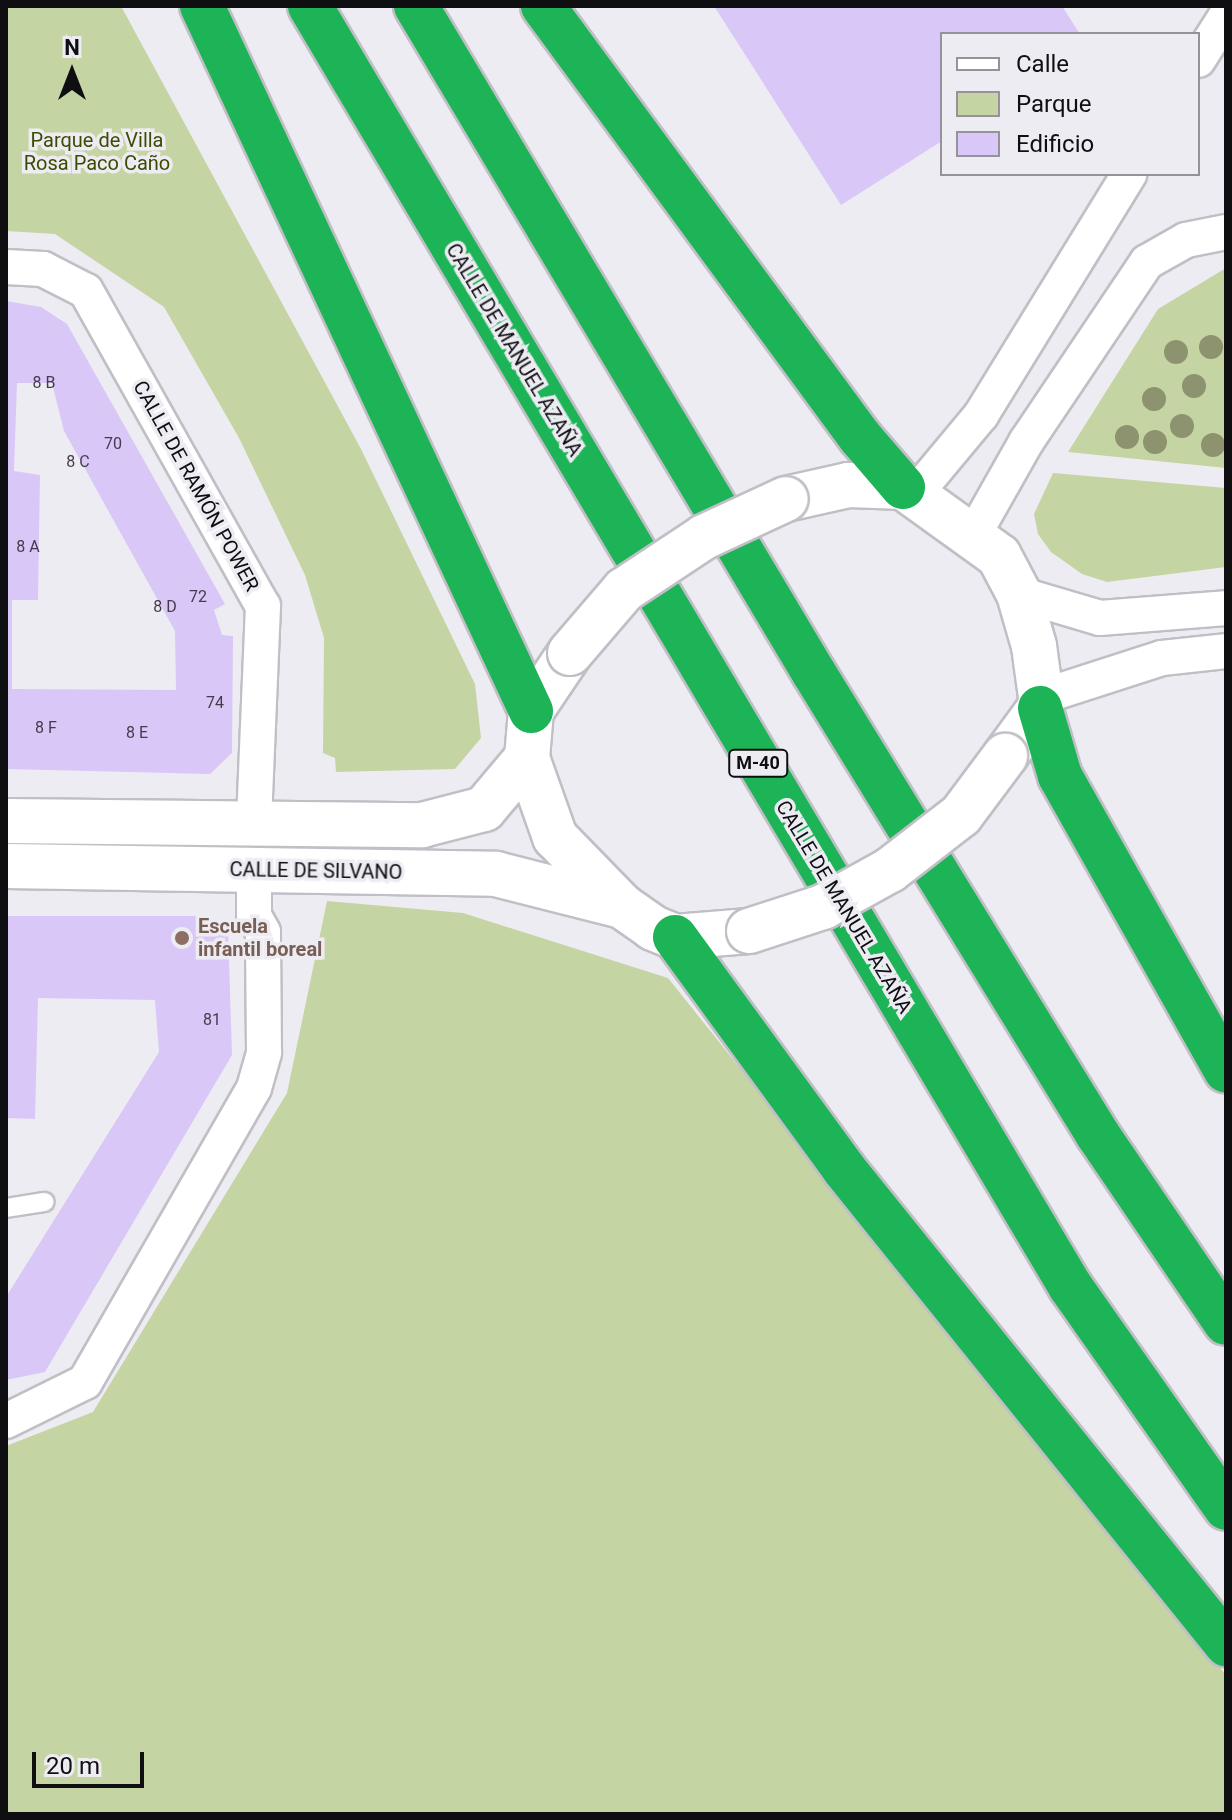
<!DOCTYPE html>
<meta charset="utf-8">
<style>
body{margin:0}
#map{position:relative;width:1232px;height:1820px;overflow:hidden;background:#eeecf3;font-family:Roboto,sans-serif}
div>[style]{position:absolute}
.green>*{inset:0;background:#c5d4a3}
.building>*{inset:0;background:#d9c7f7}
.roads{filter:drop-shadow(2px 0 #c1bfc6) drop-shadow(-2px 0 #c1bfc6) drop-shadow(0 2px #c1bfc6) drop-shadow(0 -2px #c1bfc6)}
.service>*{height:18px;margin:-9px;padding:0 9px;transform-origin:9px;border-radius:9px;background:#fff}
.minor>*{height:34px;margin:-17px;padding:0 17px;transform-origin:17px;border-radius:17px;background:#fff}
.tertiary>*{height:44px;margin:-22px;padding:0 22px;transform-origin:22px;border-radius:22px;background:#fff}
.motorway>*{height:44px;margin:-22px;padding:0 22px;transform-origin:22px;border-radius:22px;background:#1cb457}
.bridges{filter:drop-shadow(2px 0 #c1bfc6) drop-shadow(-2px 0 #c1bfc6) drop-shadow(0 2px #c1bfc6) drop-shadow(0 -2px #c1bfc6)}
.tertiary-bridge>*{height:44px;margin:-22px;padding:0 22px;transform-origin:22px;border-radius:22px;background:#fff}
.trees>*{width:24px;height:24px;margin:-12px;border-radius:50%;background:#8d936e}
.dots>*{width:22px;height:22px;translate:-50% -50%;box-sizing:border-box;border:4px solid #eeecf3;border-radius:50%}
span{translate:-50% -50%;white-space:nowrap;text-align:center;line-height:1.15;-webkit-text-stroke:7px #eeecf3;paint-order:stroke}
.number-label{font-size:16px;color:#423c4a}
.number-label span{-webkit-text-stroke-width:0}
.shield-label span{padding:2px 6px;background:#eeecf3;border:2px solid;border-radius:6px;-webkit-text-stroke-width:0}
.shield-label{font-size:18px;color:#0f0e11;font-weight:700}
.park-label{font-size:20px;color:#3d4b02}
.street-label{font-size:20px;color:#0f0e11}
.education-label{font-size:20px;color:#785e54;font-weight:700}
.left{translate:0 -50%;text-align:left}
.frame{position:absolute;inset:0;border:8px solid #0f0e11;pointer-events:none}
.legend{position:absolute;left:940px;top:32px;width:260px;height:144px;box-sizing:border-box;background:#eeecf3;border:2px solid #959399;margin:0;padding:10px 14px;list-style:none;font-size:24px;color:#0f0e11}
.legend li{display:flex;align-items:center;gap:16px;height:40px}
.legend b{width:40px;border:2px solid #959399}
.north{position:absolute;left:32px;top:32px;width:80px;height:80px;-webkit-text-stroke:6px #eeecf3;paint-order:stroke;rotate:0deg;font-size:22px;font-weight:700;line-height:32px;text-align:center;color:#0f0e11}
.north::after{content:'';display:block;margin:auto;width:28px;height:36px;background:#0f0e11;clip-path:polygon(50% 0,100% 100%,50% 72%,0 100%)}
.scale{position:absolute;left:32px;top:1752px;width:112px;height:36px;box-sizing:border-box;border:4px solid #0f0e11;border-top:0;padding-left:10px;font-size:24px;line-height:28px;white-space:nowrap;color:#0f0e11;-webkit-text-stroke:6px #eeecf3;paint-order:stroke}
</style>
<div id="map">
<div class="green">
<div style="clip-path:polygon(6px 6px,121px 6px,361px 449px,475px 684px,481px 738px,455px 769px,336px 772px,335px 758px,323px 753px,324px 638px,305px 575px,239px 438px,164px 307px,55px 234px,6px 231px)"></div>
<div style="clip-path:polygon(1226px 268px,1226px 468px,1068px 452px,1158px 309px)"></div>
<div style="clip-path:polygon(1053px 473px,1226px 488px,1226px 567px,1107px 582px,1082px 574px,1051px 552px,1038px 534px,1034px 514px)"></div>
<div style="clip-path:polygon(327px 901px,463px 913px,668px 978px,1226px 1675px,1226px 1814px,6px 1814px,6px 1446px,93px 1412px,287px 1093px)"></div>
</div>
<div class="building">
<div style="clip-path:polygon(714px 6px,1062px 6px,1080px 34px,942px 34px,942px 141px,841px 205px)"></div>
<div style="clip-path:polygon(evenodd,6px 301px,41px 307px,67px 324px,225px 604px,214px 610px,222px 635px,233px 636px,232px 753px,210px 774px,6px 769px,6px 301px,17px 383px,52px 383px,64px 431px,175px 631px,176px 690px,12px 689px,12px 600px,38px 600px,40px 475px,14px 471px,17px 383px)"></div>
<div style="clip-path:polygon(6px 916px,208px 916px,228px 929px,232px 1055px,45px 1372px,6px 1380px,6px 1297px,159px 1052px,155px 1000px,38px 998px,35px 1119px,6px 1118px)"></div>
</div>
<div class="roads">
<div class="service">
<div style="left:6px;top:1208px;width:39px;rotate:-9deg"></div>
</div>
<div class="minor">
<div style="left:1198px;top:60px;width:52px;rotate:-57.5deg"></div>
<div style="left:6px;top:267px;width:37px;rotate:3deg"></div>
<div style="left:43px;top:269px;width:48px;rotate:27.1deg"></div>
<div style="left:86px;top:291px;width:361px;rotate:60.7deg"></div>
<div style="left:263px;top:606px;width:219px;rotate:92.4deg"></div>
<div style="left:916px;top:493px;width:102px;rotate:-50.2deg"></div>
<div style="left:981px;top:415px;width:283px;rotate:-58.4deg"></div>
<div style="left:974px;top:534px;width:106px;rotate:-60.5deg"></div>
<div style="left:1026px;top:442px;width:217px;rotate:-56.1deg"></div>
<div style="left:1147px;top:262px;width:45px;rotate:-29.4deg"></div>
<div style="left:1186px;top:240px;width:41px;rotate:-11.3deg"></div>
<div style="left:1019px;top:594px;width:84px;rotate:16.5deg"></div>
<div style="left:1100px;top:618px;width:126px;rotate:-4.5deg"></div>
<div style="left:1041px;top:697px;width:127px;rotate:-17.9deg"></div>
<div style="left:1162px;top:658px;width:64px;rotate:-6.2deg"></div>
<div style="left:6px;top:1421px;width:88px;rotate:-26.3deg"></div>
<div style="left:85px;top:1382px;width:339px;rotate:-60.1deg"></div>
<div style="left:254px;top:1088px;width:37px;rotate:-74deg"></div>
<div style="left:264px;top:1052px;width:120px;rotate:-90.5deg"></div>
<div style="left:263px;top:932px;width:18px;rotate:-119deg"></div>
<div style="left:254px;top:916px;width:46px;rotate:-90deg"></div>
</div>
<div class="tertiary">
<div style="left:786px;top:499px;width:64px;rotate:-12.7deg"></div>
<div style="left:848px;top:485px;width:55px;rotate:2.1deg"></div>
<div style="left:903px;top:487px;width:118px;rotate:35.7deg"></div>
<div style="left:999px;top:556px;width:43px;rotate:62.2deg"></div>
<div style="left:1019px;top:594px;width:54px;rotate:73.9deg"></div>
<div style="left:1034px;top:646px;width:51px;rotate:82.2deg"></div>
<div style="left:1041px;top:697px;width:11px;rotate:95deg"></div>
<div style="left:1040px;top:708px;width:59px;rotate:126.1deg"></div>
<div style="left:570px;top:653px;width:70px;rotate:123.9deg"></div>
<div style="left:531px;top:711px;width:47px;rotate:94.9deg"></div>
<div style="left:527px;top:758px;width:84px;rotate:70.5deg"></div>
<div style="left:555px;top:837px;width:96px;rotate:45.8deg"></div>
<div style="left:622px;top:906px;width:38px;rotate:35deg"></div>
<div style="left:653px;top:928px;width:24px;rotate:22deg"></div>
<div style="left:675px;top:937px;width:74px;rotate:-4.6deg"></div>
<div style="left:6px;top:821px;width:416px;rotate:0.6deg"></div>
<div style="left:422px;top:825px;width:64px;rotate:-14.5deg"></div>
<div style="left:484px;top:809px;width:67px;rotate:-49.9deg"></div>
<div style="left:6px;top:866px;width:490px;rotate:0.9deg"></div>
<div style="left:496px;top:874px;width:130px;rotate:14.3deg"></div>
</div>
<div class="motorway">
<div style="left:202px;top:6px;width:778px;rotate:64.98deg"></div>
<div style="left:310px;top:6px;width:1489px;rotate:59.3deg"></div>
<div style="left:1070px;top:1286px;width:271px;rotate:54.9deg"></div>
<div style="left:416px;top:6px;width:777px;rotate:59.18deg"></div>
<div style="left:814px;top:673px;width:542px;rotate:58.42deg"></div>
<div style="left:1098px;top:1135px;width:227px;rotate:55.8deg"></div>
<div style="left:543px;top:6px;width:535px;rotate:53.67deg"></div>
<div style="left:860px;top:437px;width:66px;rotate:49.3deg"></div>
<div style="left:1040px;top:708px;width:71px;rotate:73.6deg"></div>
<div style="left:1060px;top:776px;width:338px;rotate:60.6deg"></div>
<div style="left:675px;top:937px;width:287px;rotate:53.9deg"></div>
<div style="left:844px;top:1169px;width:610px;rotate:51.19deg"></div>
</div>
</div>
<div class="bridges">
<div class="tertiary-bridge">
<div style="left:570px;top:653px;width:83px;rotate:-49.4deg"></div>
<div style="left:624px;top:590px;width:96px;rotate:-33.5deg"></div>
<div style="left:704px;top:537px;width:90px;rotate:-24.9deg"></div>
<div style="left:749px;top:931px;width:78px;rotate:-18deg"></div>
<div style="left:823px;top:907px;width:77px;rotate:-28.9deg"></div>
<div style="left:890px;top:870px;width:90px;rotate:-37.8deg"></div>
<div style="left:961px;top:815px;width:74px;rotate:-53.3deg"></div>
</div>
</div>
<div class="trees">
<div style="left:1211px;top:347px"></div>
<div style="left:1176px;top:352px"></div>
<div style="left:1194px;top:386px"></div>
<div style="left:1154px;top:399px"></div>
<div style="left:1182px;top:426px"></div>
<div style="left:1127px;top:437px"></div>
<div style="left:1155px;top:442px"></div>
<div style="left:1213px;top:445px"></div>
</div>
<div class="dots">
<div style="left:182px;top:938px;background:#8d6e63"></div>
</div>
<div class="number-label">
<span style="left:44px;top:383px">8 B</span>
<span style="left:113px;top:444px">70</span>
<span style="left:78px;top:462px">8 C</span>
<span style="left:28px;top:547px">8 A</span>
<span style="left:198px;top:597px">72</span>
<span style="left:165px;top:607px">8 D</span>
<span style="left:215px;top:703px">74</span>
<span style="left:46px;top:728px">8 F</span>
<span style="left:137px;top:733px">8 E</span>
<span style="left:212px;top:1020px">81</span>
</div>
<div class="shield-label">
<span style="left:758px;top:763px">M-40</span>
</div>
<div class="park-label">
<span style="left:97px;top:152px">Parque de Villa<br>Rosa Paco Caño</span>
</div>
<div class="street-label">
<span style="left:514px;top:350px;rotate:59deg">CALLE DE MANUEL AZAÑA</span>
<span style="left:196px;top:486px;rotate:61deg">CALLE DE RAMÓN POWER</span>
<span style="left:316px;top:871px;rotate:1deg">CALLE DE SILVANO</span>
<span style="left:844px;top:907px;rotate:59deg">CALLE DE MANUEL AZAÑA</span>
</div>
<div class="education-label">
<span class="left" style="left:198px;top:938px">Escuela<br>infantil boreal</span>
</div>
<div class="frame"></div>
<ul class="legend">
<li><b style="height:10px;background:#fff"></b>Calle</li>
<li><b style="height:22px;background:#c5d4a3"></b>Parque</li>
<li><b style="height:22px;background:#d9c7f7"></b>Edificio</li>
</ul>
<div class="north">N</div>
<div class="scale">20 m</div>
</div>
